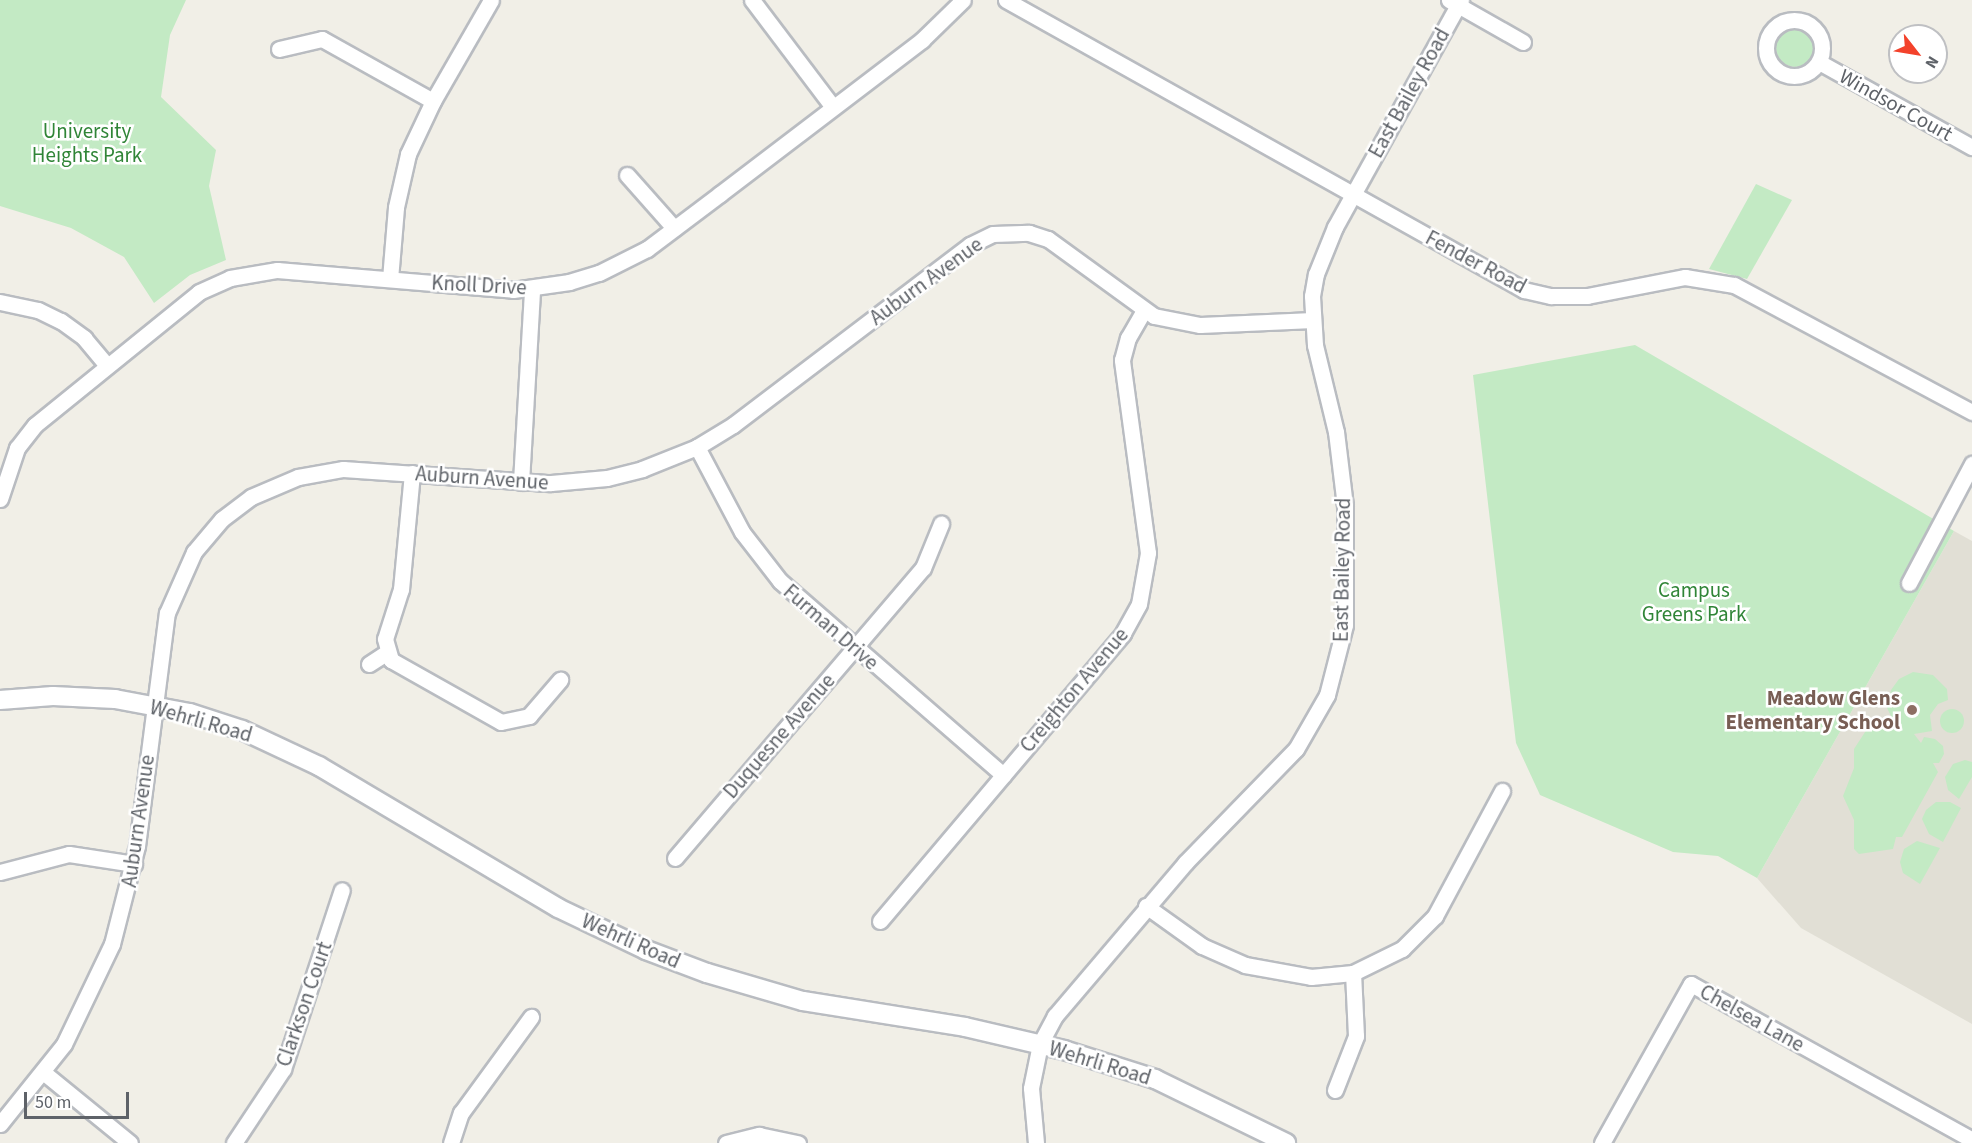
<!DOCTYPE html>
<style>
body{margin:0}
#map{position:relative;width:1972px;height:1143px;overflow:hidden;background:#f1efe7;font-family:"Source Sans 3",sans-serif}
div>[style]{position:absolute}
.education>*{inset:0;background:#e1dfd5}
.green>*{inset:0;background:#c3eac4}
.round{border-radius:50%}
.roads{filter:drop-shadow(2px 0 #b9bcc1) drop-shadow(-2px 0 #b9bcc1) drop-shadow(0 2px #b9bcc1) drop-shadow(0 -2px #b9bcc1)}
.minor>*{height:15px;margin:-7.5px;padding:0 7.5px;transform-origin:7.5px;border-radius:7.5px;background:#fff}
.minor>.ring{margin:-7.5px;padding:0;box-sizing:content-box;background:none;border:15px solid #fff;border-radius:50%}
.tertiary>*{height:18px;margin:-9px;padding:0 9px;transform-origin:9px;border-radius:9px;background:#fff}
.dots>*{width:16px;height:16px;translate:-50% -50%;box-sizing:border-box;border:3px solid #fff;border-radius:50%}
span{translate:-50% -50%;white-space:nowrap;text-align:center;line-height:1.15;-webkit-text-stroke:5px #fff;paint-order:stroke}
.street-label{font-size:21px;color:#5e6268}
.park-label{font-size:21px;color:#308537}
.education-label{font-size:21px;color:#785e54;font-weight:700}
.right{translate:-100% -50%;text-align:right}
.north{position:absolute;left:1888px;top:24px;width:60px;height:60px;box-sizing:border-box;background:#fff;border:2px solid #bfc0c3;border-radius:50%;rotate:121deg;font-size:16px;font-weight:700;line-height:24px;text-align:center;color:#5e6268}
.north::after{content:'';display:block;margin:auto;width:21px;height:27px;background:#f3422b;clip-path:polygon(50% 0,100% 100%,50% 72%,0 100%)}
.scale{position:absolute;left:24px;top:1092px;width:105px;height:27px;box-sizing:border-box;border:3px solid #5e6268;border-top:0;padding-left:8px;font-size:18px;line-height:21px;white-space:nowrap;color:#5e6268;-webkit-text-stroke:4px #fff;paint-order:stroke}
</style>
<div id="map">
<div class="education">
<div style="clip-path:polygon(1954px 531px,1972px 541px,1972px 1024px,1801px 928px,1757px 878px)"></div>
</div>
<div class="green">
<div style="clip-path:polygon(0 0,186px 0,170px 35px,161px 97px,216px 150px,209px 186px,226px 260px,190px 275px,154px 303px,124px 257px,71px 228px,0 206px)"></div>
<div class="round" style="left:1776px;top:29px;width:38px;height:38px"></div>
<div style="clip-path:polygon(1756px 184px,1792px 200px,1747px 279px,1709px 269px)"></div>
<div style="clip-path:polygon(1635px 345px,1954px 531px,1757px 878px,1718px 856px,1673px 852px,1540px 795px,1516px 743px,1473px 375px)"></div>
<div style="clip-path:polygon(1913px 672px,1933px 675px,1947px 689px,1948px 700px,1938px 704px,1930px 715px,1932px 731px,1914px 734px,1921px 743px,1924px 737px,1935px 739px,1943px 746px,1944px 754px,1939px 763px,1933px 763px,1938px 772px,1902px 837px,1896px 837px,1893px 849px,1859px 854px,1854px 849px,1854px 820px,1843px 796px,1854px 768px,1854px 749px,1867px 729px,1894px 722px,1887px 708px,1891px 690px,1899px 679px)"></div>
<div class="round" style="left:1940px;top:709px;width:24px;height:24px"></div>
<div style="clip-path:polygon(1965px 760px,1972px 762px,1972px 777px,1959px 799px,1948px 790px,1945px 777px,1953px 764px)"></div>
<div style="clip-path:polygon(1936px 802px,1950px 802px,1961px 808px,1943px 842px,1929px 834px,1922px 819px,1926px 810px)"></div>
<div style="clip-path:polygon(1917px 841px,1940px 848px,1920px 884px,1903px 873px,1900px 862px,1904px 849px)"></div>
</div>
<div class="roads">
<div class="minor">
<div style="left:752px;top:0;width:134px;rotate:52.9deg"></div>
<div style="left:1006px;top:0;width:594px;rotate:29.24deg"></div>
<div style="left:1524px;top:290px;width:28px;rotate:13deg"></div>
<div style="left:1551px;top:296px;width:36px"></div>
<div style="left:1587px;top:296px;width:100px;rotate:-11deg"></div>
<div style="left:1685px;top:277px;width:50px;rotate:9.3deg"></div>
<div style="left:1734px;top:285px;width:270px;rotate:28.1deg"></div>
<div style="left:1449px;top:0;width:85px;rotate:29.6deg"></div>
<div class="ring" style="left:1766px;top:20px;width:41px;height:41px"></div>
<div style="left:279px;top:49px;width:44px;rotate:-13.1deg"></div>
<div style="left:322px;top:39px;width:127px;rotate:29.2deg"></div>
<div style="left:1819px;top:62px;width:175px;rotate:29.1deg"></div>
<div style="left:627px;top:175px;width:71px;rotate:48.4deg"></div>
<div style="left:390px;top:279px;width:72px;rotate:-85.2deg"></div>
<div style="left:396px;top:207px;width:54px;rotate:-77.2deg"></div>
<div style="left:408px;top:154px;width:59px;rotate:-64.7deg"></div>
<div style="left:433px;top:101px;width:116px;rotate:-60.1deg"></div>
<div style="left:0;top:302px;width:39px;rotate:12deg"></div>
<div style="left:38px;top:310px;width:25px;rotate:26deg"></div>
<div style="left:61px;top:321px;width:29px;rotate:36deg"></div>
<div style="left:84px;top:338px;width:35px;rotate:50deg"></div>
<div style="left:697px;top:447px;width:96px;rotate:62.1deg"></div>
<div style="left:742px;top:532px;width:62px;rotate:52.2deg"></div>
<div style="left:780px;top:581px;width:296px;rotate:41deg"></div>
<div style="left:412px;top:473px;width:117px;rotate:95.4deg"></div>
<div style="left:401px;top:589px;width:52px;rotate:107.7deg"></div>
<div style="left:385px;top:639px;width:22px;rotate:74deg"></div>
<div style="left:391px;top:660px;width:126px;rotate:29.4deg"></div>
<div style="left:501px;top:722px;width:29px;rotate:-12deg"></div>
<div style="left:529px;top:716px;width:48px;rotate:-49.3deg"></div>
<div style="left:521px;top:482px;width:193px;rotate:-86.7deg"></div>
<div style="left:0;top:499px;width:54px;rotate:-71.6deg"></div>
<div style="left:17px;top:448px;width:29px;rotate:-52deg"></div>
<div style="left:35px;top:425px;width:211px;rotate:-39deg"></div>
<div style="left:199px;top:292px;width:34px;rotate:-24deg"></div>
<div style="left:230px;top:278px;width:48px;rotate:-9.7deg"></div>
<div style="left:277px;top:270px;width:237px;rotate:4.8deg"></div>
<div style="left:513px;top:290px;width:57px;rotate:-8.1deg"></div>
<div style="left:569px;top:282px;width:31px;rotate:-17deg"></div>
<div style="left:599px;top:273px;width:54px;rotate:-26.6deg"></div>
<div style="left:647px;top:249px;width:91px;rotate:-37deg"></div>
<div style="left:720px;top:194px;width:254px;rotate:-37.3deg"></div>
<div style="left:922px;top:40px;width:57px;rotate:-44.3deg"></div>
<div style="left:1909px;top:583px;width:135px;rotate:-62.1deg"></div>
<div style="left:369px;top:664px;width:20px;rotate:-33deg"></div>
<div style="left:675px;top:858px;width:382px;rotate:-49.5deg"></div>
<div style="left:923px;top:568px;width:48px;rotate:-67.8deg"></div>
<div style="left:0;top:872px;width:71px;rotate:-14.6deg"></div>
<div style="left:69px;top:854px;width:66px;rotate:8.7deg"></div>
<div style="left:1146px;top:906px;width:69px;rotate:35.5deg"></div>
<div style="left:1202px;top:946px;width:47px;rotate:23.8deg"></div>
<div style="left:1245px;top:965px;width:67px;rotate:10.3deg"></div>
<div style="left:1311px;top:977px;width:42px;rotate:-5.4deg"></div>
<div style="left:1353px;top:973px;width:55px;rotate:-26.1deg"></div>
<div style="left:1402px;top:949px;width:47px;rotate:-45deg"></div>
<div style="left:1435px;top:916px;width:142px;rotate:-61.8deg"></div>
<div style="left:880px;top:921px;width:377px;rotate:-49.8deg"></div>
<div style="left:1123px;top:633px;width:33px;rotate:-61deg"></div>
<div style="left:1139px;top:604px;width:52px;rotate:-80deg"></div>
<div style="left:1148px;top:553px;width:195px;rotate:-97.7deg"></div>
<div style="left:1122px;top:360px;width:23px;rotate:-75deg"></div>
<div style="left:1128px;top:338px;width:32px;rotate:-60deg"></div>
<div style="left:43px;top:1072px;width:112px;rotate:39.2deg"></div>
<div style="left:1335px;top:1090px;width:58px;rotate:-68.7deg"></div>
<div style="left:1356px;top:1036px;width:63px;rotate:-92.7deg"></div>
<div style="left:0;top:1124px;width:102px;rotate:-51.3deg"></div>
<div style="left:64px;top:1044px;width:111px;rotate:-64.4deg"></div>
<div style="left:112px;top:944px;width:101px;rotate:-75.7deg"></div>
<div style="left:137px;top:846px;width:235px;rotate:-82.7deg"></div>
<div style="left:167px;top:613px;width:67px;rotate:-66.1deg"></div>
<div style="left:194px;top:552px;width:43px;rotate:-49.7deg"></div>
<div style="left:222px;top:519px;width:36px;rotate:-37deg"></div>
<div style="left:251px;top:497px;width:51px;rotate:-23.1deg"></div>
<div style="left:298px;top:477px;width:46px;rotate:-10.1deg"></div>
<div style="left:343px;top:469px;width:208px;rotate:3.9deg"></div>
<div style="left:551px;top:483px;width:56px;rotate:-5.1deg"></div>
<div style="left:607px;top:478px;width:36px;rotate:-14deg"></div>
<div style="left:642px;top:469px;width:59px;rotate:-21.8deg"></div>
<div style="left:697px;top:447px;width:42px;rotate:-31.4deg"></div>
<div style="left:733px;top:425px;width:298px;rotate:-37.2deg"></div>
<div style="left:970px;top:245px;width:25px;rotate:-26deg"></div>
<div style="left:993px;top:234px;width:36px;rotate:-2deg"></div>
<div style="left:1029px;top:233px;width:20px;rotate:18deg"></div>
<div style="left:1048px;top:239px;width:131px;rotate:36deg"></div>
<div style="left:1154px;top:316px;width:47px;rotate:11.1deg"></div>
<div style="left:1200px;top:325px;width:113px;rotate:-2.5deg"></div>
<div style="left:234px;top:1143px;width:89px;rotate:-56.5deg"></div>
<div style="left:283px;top:1069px;width:188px;rotate:-71.8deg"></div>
<div style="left:451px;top:1143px;width:32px;rotate:-72deg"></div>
<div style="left:461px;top:1113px;width:119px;rotate:-53.9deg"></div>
<div style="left:726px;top:1143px;width:34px;rotate:-14deg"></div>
<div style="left:759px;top:1135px;width:40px;rotate:12deg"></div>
<div style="left:1036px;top:1143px;width:55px;rotate:-95.2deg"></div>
<div style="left:1031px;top:1088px;width:45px;rotate:-78.4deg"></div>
<div style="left:1040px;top:1044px;width:32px;rotate:-62deg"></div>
<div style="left:1055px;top:1016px;width:201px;rotate:-49.6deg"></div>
<div style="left:1185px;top:863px;width:159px;rotate:-45.8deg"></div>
<div style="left:1296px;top:749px;width:62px;rotate:-60.1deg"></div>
<div style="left:1327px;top:695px;width:72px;rotate:-75.6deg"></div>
<div style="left:1345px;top:625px;width:119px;rotate:-90deg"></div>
<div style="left:1345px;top:506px;width:75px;rotate:-96.9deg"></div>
<div style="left:1336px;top:432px;width:89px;rotate:-103.6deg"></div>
<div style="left:1315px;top:345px;width:49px;rotate:-93.5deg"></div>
<div style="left:1312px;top:296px;width:22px;rotate:-80deg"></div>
<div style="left:1316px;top:274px;width:51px;rotate:-68deg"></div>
<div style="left:1335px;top:227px;width:260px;rotate:-61deg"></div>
<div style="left:1602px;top:1143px;width:182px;rotate:-60.8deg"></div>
<div style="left:1691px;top:984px;width:321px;rotate:29deg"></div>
</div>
<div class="tertiary">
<div style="left:0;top:700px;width:53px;rotate:-4.3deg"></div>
<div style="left:53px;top:696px;width:62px;rotate:2.8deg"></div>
<div style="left:115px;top:699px;width:76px;rotate:10.6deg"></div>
<div style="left:190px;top:713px;width:55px;rotate:18.1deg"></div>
<div style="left:242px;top:730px;width:85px;rotate:25.1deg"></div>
<div style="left:319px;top:766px;width:278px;rotate:30.7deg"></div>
<div style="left:558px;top:908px;width:98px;rotate:25.5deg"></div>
<div style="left:646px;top:950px;width:65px;rotate:20.7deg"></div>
<div style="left:707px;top:973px;width:100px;rotate:16.3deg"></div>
<div style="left:803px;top:1001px;width:164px;rotate:9.1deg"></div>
<div style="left:965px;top:1027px;width:102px;rotate:13.1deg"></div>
<div style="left:1064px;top:1050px;width:96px;rotate:17.7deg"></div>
<div style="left:1155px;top:1079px;width:146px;rotate:26deg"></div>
</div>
</div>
<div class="dots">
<div style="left:1912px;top:710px;background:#8d6e63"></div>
</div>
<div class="street-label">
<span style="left:1409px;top:93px;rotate:-61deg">East Bailey Road</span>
<span style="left:1896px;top:105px;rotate:29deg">Windsor Court</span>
<span style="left:1476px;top:262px;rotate:28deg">Fender Road</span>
<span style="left:926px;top:281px;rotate:-36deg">Auburn Avenue</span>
<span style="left:479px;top:285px;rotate:3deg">Knoll Drive</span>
<span style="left:482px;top:478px;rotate:4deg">Auburn Avenue</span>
<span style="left:1342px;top:570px;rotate:-89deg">East Bailey Road</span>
<span style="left:831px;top:627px;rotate:41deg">Furman Drive</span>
<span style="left:1074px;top:690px;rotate:-50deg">Creighton Avenue</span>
<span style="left:201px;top:721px;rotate:16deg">Wehrli Road</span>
<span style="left:779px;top:736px;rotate:-49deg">Duquesne Avenue</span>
<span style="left:138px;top:821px;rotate:-82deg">Auburn Avenue</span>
<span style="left:631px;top:941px;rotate:24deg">Wehrli Road</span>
<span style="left:304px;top:1004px;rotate:-71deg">Clarkson Court</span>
<span style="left:1752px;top:1018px;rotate:29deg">Chelsea Lane</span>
<span style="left:1100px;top:1063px;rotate:17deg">Wehrli Road</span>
</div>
<div class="park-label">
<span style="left:87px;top:143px">University<br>Heights Park</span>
<span style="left:1694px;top:602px">Campus<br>Greens Park</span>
</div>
<div class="education-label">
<span class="right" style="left:1900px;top:710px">Meadow Glens<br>Elementary School</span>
</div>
<div class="north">N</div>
<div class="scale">50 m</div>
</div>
